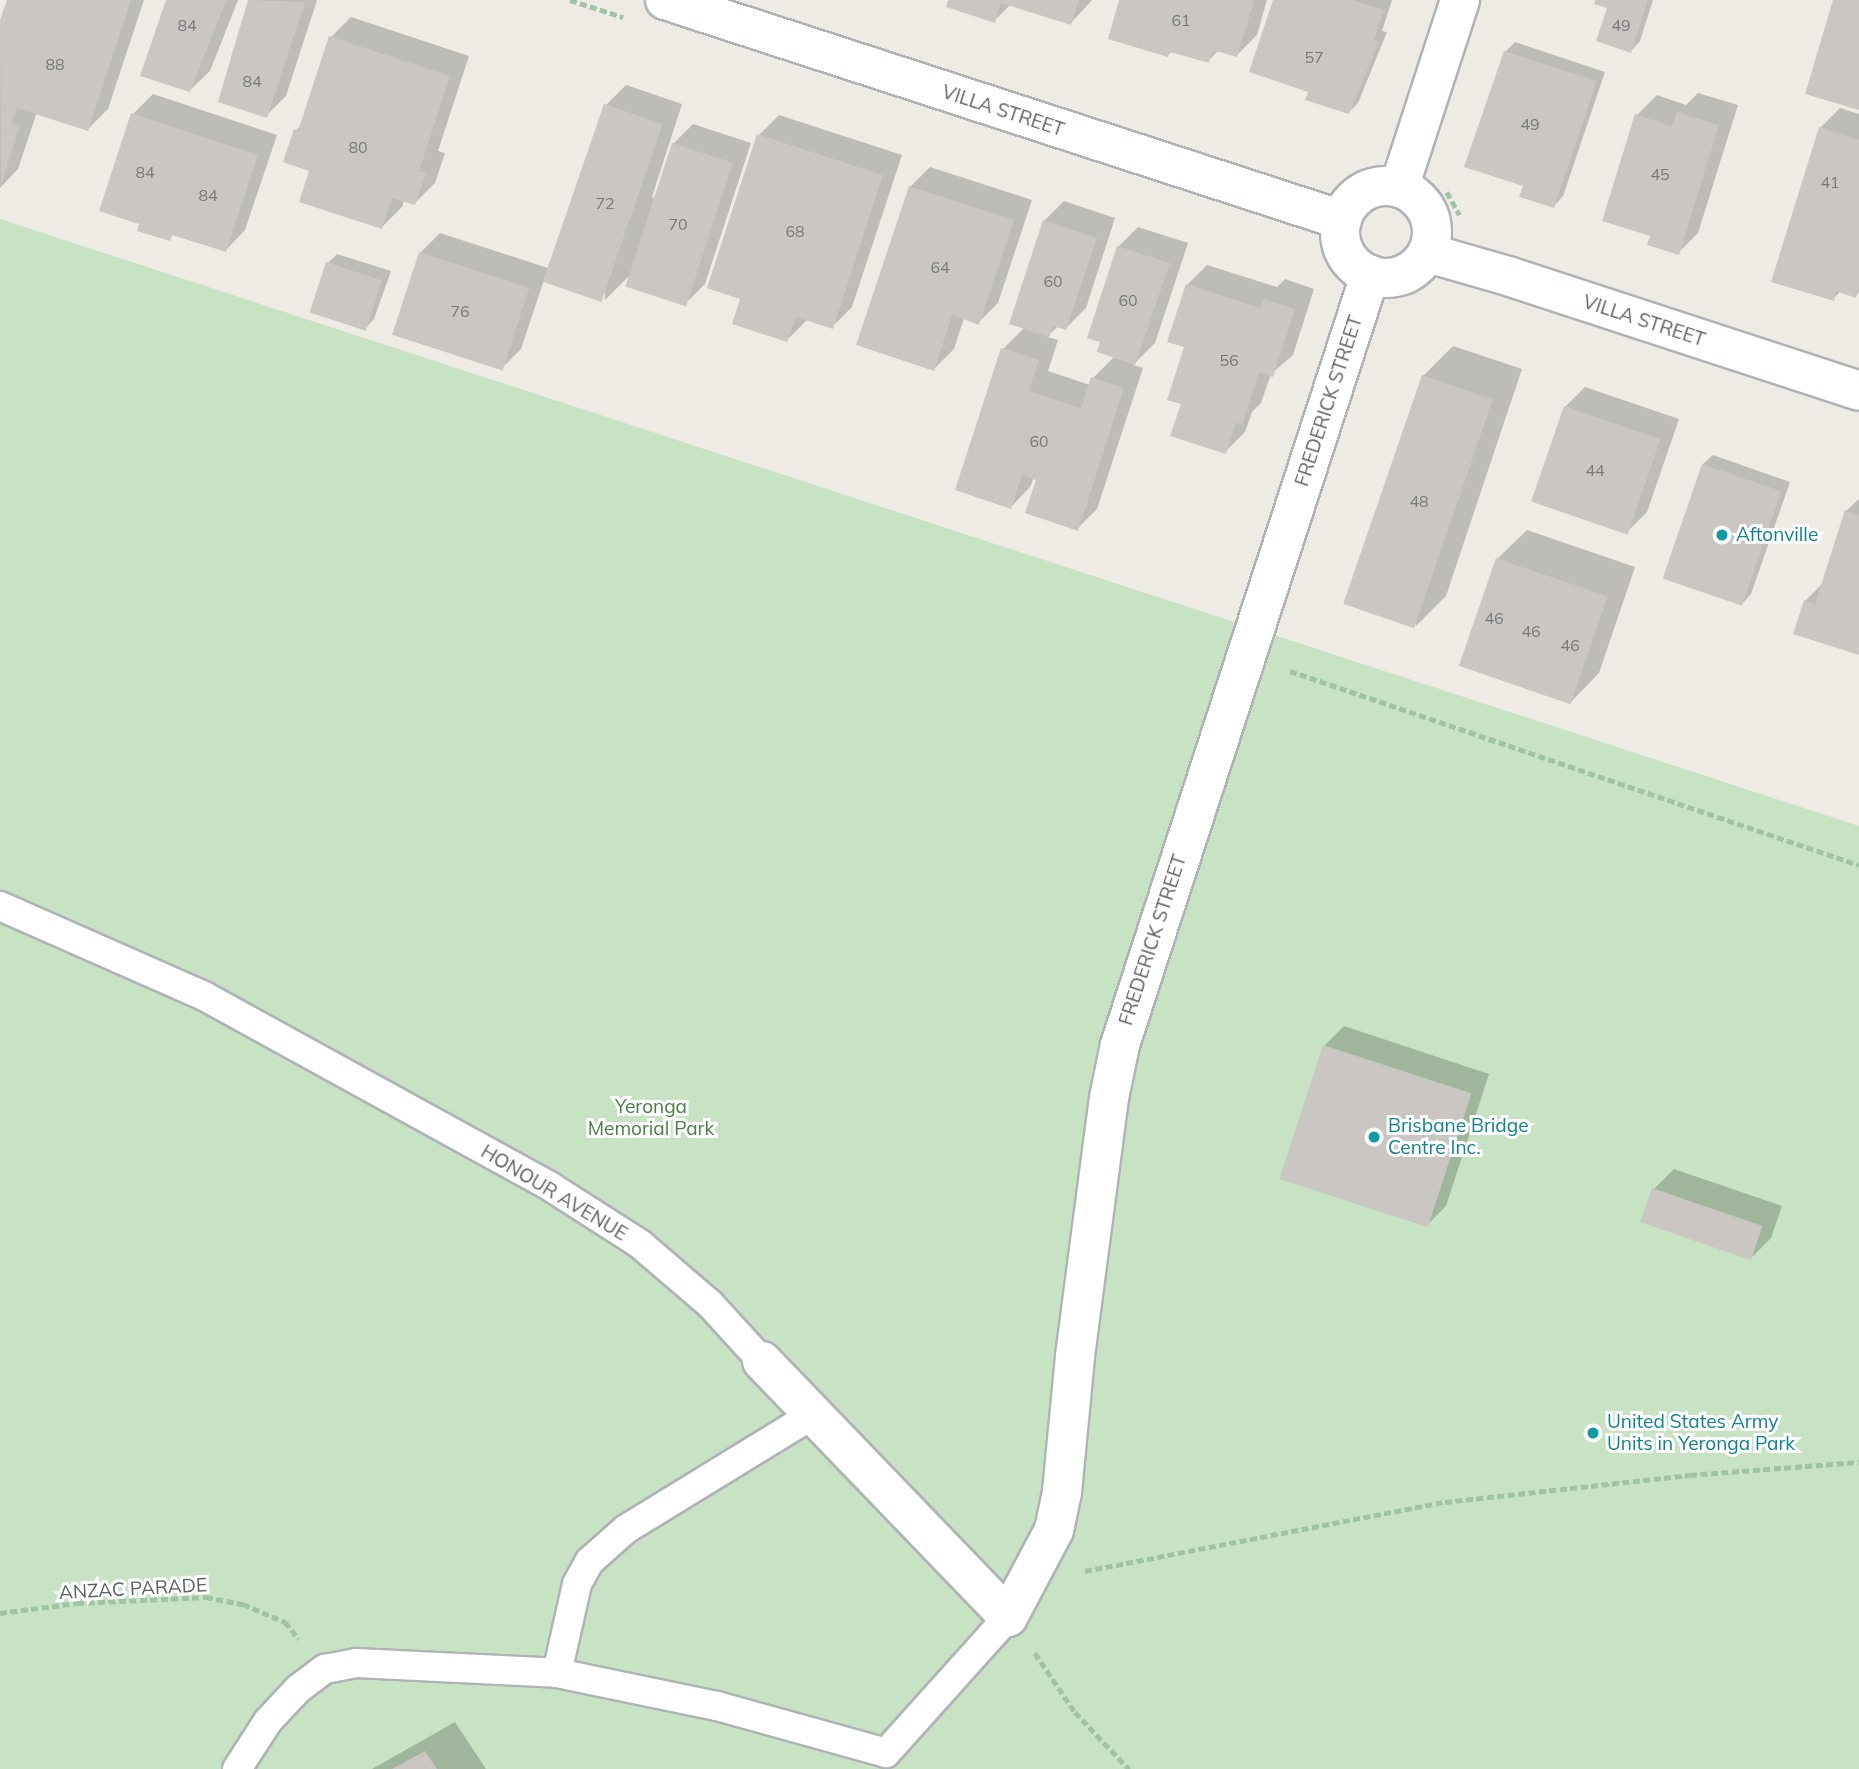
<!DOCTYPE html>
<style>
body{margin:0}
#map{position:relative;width:1859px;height:1769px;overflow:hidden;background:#eeebe5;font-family:Mulish,sans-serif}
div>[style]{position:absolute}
.green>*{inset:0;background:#c7e3c4}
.shadow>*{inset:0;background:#0003}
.building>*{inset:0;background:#cac6c1;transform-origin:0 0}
.path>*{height:4.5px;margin-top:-2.25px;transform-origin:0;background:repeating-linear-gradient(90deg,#9ec4a4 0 7px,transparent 0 10.5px)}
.roads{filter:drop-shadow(2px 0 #b0b3b6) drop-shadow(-2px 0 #b0b3b6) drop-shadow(0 2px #b0b3b6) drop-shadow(0 -2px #b0b3b6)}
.service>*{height:28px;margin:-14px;padding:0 14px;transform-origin:14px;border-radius:14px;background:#fff}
.minor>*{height:38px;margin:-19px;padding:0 19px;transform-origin:19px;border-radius:19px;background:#fff}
.minor>.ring{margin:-19px;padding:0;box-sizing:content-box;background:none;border:38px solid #fff;border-radius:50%}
.dots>*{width:19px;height:19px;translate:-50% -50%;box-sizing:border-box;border:4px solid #fff;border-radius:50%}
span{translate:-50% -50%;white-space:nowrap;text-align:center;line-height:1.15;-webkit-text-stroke:6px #fff;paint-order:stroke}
.number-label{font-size:16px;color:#787a7b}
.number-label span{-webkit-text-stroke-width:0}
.street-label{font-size:19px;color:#5d6164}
.culture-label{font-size:19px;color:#0d838f}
.left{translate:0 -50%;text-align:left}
.park-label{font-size:19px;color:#41833d}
</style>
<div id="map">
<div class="green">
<div style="clip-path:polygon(0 219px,1859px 826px,1859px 1769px,0 1769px)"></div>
</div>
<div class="shadow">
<div style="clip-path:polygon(8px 0,144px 0,108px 109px,88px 129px,37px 112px,18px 169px,0 188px,0 26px)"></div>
<div style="clip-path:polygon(167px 0,238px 0,210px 71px,190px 90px)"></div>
<div style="clip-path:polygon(250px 0,317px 0,286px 96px,266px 116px,231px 57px)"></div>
<div style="clip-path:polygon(950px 0,1092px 0,1071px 23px,1011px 4px,994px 21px)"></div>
<div style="clip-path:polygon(1121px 0,1267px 0,1257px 35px,1237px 55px,1219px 50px,1208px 61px,1173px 51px,1168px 55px)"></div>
<div style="clip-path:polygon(1275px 0,1392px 0,1382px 31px,1387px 32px,1358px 103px,1349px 112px,1310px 91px)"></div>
<div style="clip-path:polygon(1597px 0,1653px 0,1640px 41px,1631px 51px,1609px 7px)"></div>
<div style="clip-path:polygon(351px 17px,469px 56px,438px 151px,445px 153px,435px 183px,415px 203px,404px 200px,402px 207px,382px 227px,311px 170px,296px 130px,303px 123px,331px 37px)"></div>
<div style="clip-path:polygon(1515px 42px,1605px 72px,1563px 196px,1554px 206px,1525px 185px,1505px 52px)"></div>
<div style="clip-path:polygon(626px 85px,682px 104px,652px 197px,655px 199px,673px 144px,693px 124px,751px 143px,705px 284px,685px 304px,629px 276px,605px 300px,606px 105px)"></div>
<div style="clip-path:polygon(1698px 93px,1738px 105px,1698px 233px,1678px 253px,1652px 235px,1637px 115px,1657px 95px,1686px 105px)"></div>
<div style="clip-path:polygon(153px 94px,277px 135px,245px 230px,226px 250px,174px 234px,169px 239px,133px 114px)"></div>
<div style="clip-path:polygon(1840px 108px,1859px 114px,1859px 292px,1855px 296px,1841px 291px,1833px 299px,1820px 128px)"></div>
<div style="clip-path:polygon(779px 115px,902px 155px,852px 307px,832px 327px,807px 320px,787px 340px,742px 297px,759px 135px)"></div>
<div style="clip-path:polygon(930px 167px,1032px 200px,998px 303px,978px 323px,964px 318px,954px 349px,934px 369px,910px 187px)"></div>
<div style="clip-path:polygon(1064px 201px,1115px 218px,1086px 308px,1066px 328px,1058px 326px,1047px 337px,1058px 340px,1048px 371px,1090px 385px,1093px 378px,1115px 356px,1118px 247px,1138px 227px,1188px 243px,1155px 343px,1133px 365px,1143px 368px,1097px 509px,1077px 529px,1034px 477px,1030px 487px,1011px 507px,1003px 349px,1025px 327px,1044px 221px)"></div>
<div style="clip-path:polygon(440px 233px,548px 268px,521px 349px,501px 369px,420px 253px)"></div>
<div style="clip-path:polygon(337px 254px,391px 271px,374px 319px,365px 329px,328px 263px)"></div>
<div style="clip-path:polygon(1207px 265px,1277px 287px,1285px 279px,1314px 289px,1293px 355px,1271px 374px,1261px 403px,1252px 412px,1245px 432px,1225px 452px,1183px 403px,1187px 285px)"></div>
<div style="clip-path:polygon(1453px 346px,1522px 369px,1446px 596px,1416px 626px,1423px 376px)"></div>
<div style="clip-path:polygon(1585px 387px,1679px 419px,1647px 512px,1627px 532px,1565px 407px)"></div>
<div style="clip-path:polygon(1713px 455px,1790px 482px,1751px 594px,1742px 604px,1703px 464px)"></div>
<div style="clip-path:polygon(1859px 499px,1859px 653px,1805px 601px,1823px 583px,1846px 511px)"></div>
<div style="clip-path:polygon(1527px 530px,1635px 567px,1599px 673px,1570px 703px,1497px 559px)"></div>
<div style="clip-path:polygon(1344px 1026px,1489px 1074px,1446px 1206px,1426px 1226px,1324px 1046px)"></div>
<div style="clip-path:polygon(1674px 1169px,1782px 1206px,1771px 1238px,1751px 1258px,1654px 1189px)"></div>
<div style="clip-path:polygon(455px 1722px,486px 1769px,372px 1769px)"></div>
</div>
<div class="building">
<div style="clip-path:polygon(7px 0,131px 0,88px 131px,17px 108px,12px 123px,20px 125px,1px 186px,0 20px)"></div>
<div style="clip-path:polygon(166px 0,226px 0,190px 92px,140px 76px)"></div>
<div style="clip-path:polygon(248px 0,305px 2px,267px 118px,218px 102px)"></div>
<div style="clip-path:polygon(948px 0,1079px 0,1071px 25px,1001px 3px,995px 23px,946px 7px)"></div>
<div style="clip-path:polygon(1119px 0,1250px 0,1254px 1px,1237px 57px,1213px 50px,1209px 63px,1170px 52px,1168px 57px,1108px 39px)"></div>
<div style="clip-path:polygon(1273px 0,1352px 0,1384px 10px,1374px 40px,1379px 42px,1349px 114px,1305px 100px,1308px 92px,1249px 72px)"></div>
<div style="clip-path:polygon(1595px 0,1648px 0,1631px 53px,1596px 41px,1607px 8px,1594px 4px)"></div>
<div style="clip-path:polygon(1833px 0,1859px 0,1859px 110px,1805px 94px)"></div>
<div style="clip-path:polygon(329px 36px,450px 76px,419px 171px,426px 173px,415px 205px,392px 198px,382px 229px,299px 202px,309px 171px,283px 162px,294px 129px,298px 131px)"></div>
<div style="clip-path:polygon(1504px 51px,1597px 81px,1554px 208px,1519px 197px,1523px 186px,1464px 167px)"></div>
<div style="left:604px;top:104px;width:62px;height:188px;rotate:19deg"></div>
<div style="clip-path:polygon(1677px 112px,1719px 125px,1679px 255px,1647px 245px,1650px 236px,1602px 221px,1635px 114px,1672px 126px)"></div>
<div style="clip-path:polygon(131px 113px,258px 155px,226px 252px,172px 235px,170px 241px,137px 231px,139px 224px,99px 211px)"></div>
<div style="clip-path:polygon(1819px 127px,1859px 140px,1859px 288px,1856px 298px,1836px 291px,1834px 301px,1771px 282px)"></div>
<div style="clip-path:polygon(757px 134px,883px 175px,833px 329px,796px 317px,787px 342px,732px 324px,740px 299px,707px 288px)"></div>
<div style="left:672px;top:143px;width:64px;height:151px;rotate:18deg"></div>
<div style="clip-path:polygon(909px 186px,1014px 220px,979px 325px,952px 315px,934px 371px,856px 345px)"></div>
<div style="clip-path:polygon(1043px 220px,1097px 238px,1066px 330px,1053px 326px,1049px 337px,1009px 324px)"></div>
<div style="clip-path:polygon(1117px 246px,1170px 263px,1135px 365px,1097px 352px,1100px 342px,1087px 338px)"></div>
<div style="left:419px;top:252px;width:116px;height:87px;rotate:18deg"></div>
<div style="left:326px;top:262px;width:59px;height:53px;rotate:18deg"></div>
<div style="clip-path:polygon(1186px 284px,1260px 308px,1263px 299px,1295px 309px,1273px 377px,1259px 372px,1242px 425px,1236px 422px,1226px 454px,1170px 436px,1181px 404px,1167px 400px,1184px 347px,1167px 342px)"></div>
<div style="clip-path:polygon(1001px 348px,1039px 360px,1029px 391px,1081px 408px,1091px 377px,1124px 388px,1078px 531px,1025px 513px,1036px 480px,1022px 475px,1011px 509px,955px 490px)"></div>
<div style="left:1422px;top:375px;width:75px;height:242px;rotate:19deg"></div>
<div style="left:1564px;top:406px;width:102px;height:101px;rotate:19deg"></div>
<div style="left:1702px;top:464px;width:84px;height:121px;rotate:19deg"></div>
<div style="clip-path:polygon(1845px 510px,1859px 515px,1859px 655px,1793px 634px,1804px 600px,1815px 604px)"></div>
<div style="left:1496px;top:558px;width:118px;height:114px;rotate:19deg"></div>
<div style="left:1323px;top:1045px;width:156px;height:141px;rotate:18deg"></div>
<div style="left:1652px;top:1188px;width:117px;height:36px;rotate:19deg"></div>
<div style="clip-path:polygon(425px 1751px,437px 1769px,392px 1769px)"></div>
</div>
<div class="path">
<div style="left:570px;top:0;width:56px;rotate:17.8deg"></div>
<div style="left:1447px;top:192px;width:26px;rotate:61deg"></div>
<div style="left:1290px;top:671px;width:601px;rotate:18.83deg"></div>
<div style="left:1085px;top:1571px;width:367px;rotate:-10.9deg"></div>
<div style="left:1445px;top:1502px;width:246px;rotate:-6.3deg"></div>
<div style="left:1690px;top:1475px;width:169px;rotate:-4.4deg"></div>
<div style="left:0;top:1613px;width:78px;rotate:-7.4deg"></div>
<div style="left:77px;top:1603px;width:129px;rotate:-2.7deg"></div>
<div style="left:206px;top:1597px;width:38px;rotate:11deg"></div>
<div style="left:243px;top:1604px;width:46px;rotate:23.2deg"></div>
<div style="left:285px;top:1622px;width:22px;rotate:51deg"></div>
<div style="left:1035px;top:1653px;width:71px;rotate:55.9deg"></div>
<div style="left:1075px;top:1712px;width:79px;rotate:46.5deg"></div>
</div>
<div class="roads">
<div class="service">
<div style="left:0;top:906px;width:223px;rotate:23.8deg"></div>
<div style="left:204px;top:996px;width:396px;rotate:28.8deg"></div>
<div style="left:551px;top:1187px;width:106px;rotate:32.6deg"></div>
<div style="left:640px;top:1244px;width:92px;rotate:40.6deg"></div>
<div style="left:710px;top:1304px;width:77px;rotate:47.6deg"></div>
<div style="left:557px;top:1673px;width:91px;rotate:-77.3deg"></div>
<div style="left:577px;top:1584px;width:26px;rotate:-61deg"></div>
<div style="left:590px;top:1561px;width:48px;rotate:-41.6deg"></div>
<div style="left:626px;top:1529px;width:220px;rotate:-31.5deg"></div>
<div style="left:237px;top:1769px;width:57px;rotate:-57.1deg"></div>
<div style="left:268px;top:1721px;width:44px;rotate:-46.8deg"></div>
<div style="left:298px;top:1689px;width:34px;rotate:-37deg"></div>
<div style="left:325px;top:1669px;width:32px;rotate:-11deg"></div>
<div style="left:356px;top:1663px;width:201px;rotate:2.8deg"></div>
<div style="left:557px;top:1673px;width:163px;rotate:11.7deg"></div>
<div style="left:717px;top:1706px;width:175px;rotate:15.5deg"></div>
<div style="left:886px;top:1753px;width:183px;rotate:-48.1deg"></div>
</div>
<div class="minor">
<div style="left:665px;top:0;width:712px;rotate:18deg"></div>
<div class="ring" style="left:1340px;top:186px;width:54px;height:54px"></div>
<div style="left:1399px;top:188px;width:198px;rotate:-72deg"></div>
<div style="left:1428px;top:253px;width:86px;rotate:16.1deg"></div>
<div style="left:1511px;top:277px;width:366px;rotate:18.1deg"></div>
<div style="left:762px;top:1361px;width:355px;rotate:46.1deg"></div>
<div style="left:1008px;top:1617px;width:98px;rotate:-62.1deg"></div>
<div style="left:1054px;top:1530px;width:39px;rotate:-78deg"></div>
<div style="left:1062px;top:1492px;width:137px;rotate:-84.5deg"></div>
<div style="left:1075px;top:1356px;width:260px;rotate:-82.5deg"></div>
<div style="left:1109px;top:1098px;width:54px;rotate:-78.3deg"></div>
<div style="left:1120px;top:1045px;width:810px;rotate:-72.01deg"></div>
</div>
</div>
<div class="dots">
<div style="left:1722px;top:535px;background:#0f9aa8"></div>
<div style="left:1374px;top:1137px;background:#0f9aa8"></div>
<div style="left:1593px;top:1433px;background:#0f9aa8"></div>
</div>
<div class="number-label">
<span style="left:1181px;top:20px">61</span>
<span style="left:187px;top:25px">84</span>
<span style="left:1621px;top:25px">49</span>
<span style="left:1314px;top:57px">57</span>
<span style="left:55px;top:64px">88</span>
<span style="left:252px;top:81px">84</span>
<span style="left:1530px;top:124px">49</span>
<span style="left:358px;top:147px">80</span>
<span style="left:145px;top:172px">84</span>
<span style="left:1660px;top:174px">45</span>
<span style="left:1830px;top:182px">41</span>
<span style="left:208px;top:195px">84</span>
<span style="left:605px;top:203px">72</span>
<span style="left:678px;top:224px">70</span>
<span style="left:795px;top:231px">68</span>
<span style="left:940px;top:267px">64</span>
<span style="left:1053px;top:281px">60</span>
<span style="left:1128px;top:300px">60</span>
<span style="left:460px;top:311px">76</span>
<span style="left:1229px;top:360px">56</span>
<span style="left:1039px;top:441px">60</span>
<span style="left:1595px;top:470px">44</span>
<span style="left:1419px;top:501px">48</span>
<span style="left:1494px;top:618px">46</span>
<span style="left:1531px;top:631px">46</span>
<span style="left:1570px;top:645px">46</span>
</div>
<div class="street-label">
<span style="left:1003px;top:111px;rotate:18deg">VILLA STREET</span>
<span style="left:1644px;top:321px;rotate:18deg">VILLA STREET</span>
<span style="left:1329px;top:401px;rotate:-72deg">FREDERICK STREET</span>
<span style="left:1153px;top:940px;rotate:-72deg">FREDERICK STREET</span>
<span style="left:554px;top:1193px;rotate:31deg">HONOUR AVENUE</span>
<span style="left:133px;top:1589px;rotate:-3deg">ANZAC PARADE</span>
</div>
<div class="culture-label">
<span class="left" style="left:1736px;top:535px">Aftonville</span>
<span class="left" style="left:1388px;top:1137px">Brisbane Bridge<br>Centre Inc.</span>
<span class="left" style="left:1607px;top:1433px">United States Army<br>Units in Yeronga Park</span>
</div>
<div class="park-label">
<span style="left:651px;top:1118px">Yeronga<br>Memorial Park</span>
</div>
</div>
